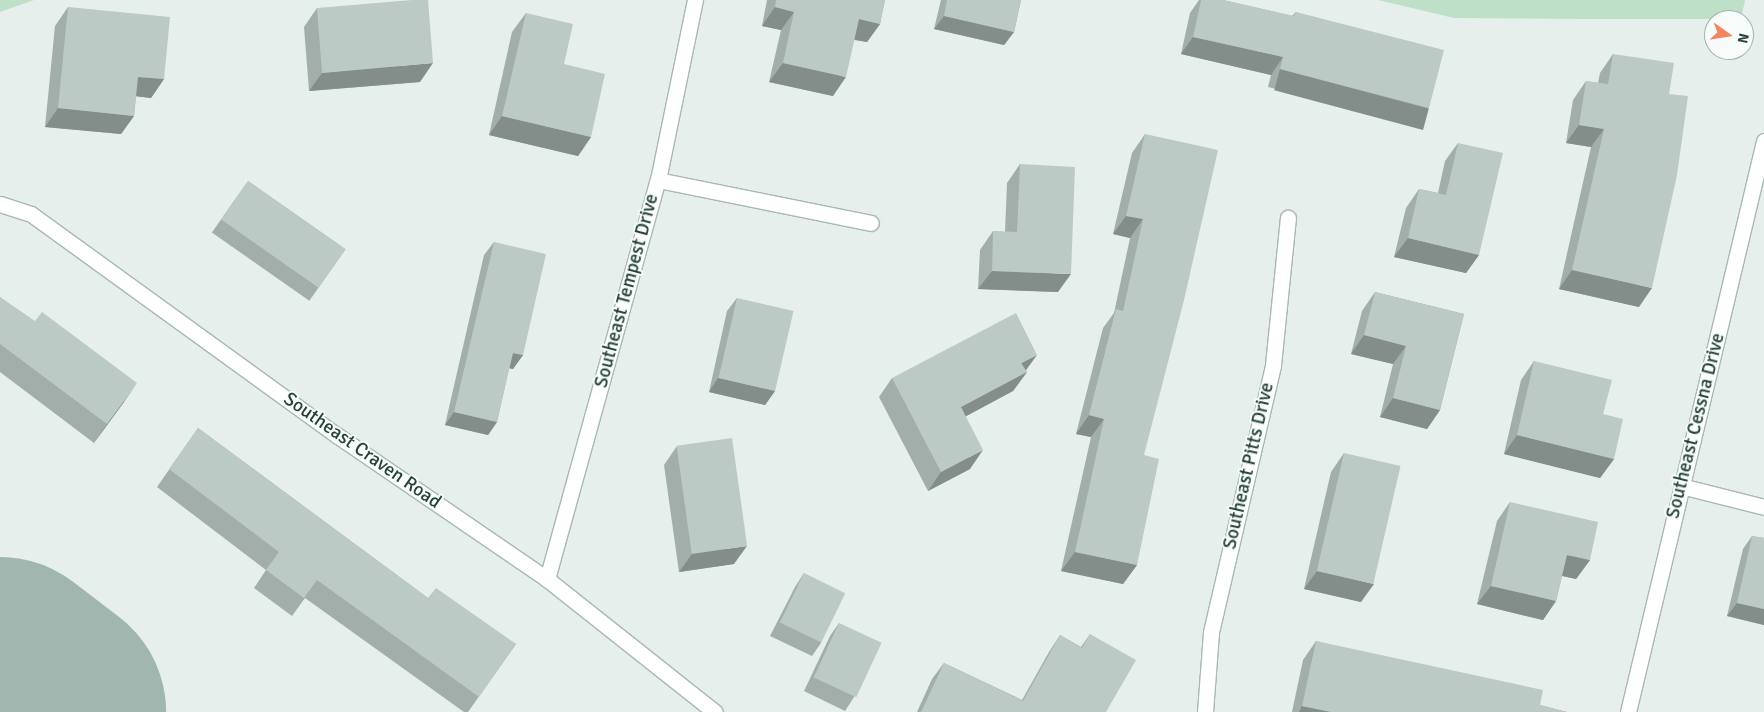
<!DOCTYPE html>
<style>
body{margin:0}
#map{position:relative;width:1764px;height:712px;overflow:hidden;background:#e6efeb;font-family:Signika,sans-serif}
div>[style]{position:absolute}
.green>*{inset:0;background:#bfe0c8}
.runway>*{height:240px;margin:-120px;padding:0 120px;transform-origin:120px;border-radius:120px;background:#a2b6b0}
.roads{filter:drop-shadow(1px 0 #a8b8b2) drop-shadow(-1px 0 #a8b8b2) drop-shadow(0 1px #a8b8b2) drop-shadow(0 -1px #a8b8b2)}
.minor>*{height:15px;margin:-7.5px;padding:0 7.5px;transform-origin:7.5px;border-radius:7.5px;background:#fff}
.wall>*{inset:0;background:#a1aea9;transform-origin:0 0}
.shaded-wall>*{inset:0;background:#838d89;transform-origin:0 0}
.building>*{inset:0;background:#bbcac4;transform-origin:0 0}
span{translate:-50% -50%;white-space:nowrap;text-align:center;line-height:1.15;-webkit-text-stroke:4px #f7fbf9;paint-order:stroke}
.street-label{font-size:19px;color:#24423a}
.north{position:absolute;left:1704px;top:10px;width:50px;height:50px;box-sizing:border-box;background:#f7fbf9;border:1px solid #a3b1ad;border-radius:50%;rotate:103deg;font-size:14px;font-weight:700;line-height:20px;text-align:center;color:#24423a}
.north::after{content:'';display:block;margin:auto;width:18px;height:22px;background:#f4845f;clip-path:polygon(50% 0,100% 100%,50% 72%,0 100%)}
</style>
<div id="map">
<div class="green">
<div style="clip-path:polygon(0 0,34px 0,0 12px)"></div>
<div style="clip-path:polygon(1378px 0,1745px 0,1741px 19px,1575px 19px,1454px 18px)"></div>
</div>
<div class="runway">
<div style="left:0;top:677px;width:58px;rotate:37.3deg"></div>
</div>
<div class="roads">
<div class="minor">
<div style="left:658px;top:180px;width:217px;rotate:11.4deg"></div>
<div style="left:0;top:204px;width:33px;rotate:18deg"></div>
<div style="left:31px;top:214px;width:379px;rotate:35.9deg"></div>
<div style="left:338px;top:436px;width:253px;rotate:34.4deg"></div>
<div style="left:547px;top:579px;width:214px;rotate:38.4deg"></div>
<div style="left:1681px;top:486px;width:86px;rotate:14.2deg"></div>
<div style="left:547px;top:579px;width:414px;rotate:-74.5deg"></div>
<div style="left:658px;top:180px;width:184px;rotate:-78.4deg"></div>
<div style="left:1205px;top:712px;width:80px;rotate:-85.7deg"></div>
<div style="left:1211px;top:632px;width:274px;rotate:-76.9deg"></div>
<div style="left:1273px;top:365px;width:148px;rotate:-84.2deg"></div>
<div style="left:1628px;top:712px;width:587px;rotate:-76.6deg"></div>
</div>
</div>
<div class="wall">
<div style="clip-path:polygon(767px 0,885px 0,880px 24px,867px 42px,854px 40px,833px 96px,769px 82px,781px 30px,762px 26px)"></div>
<div style="clip-path:polygon(941px 0,1021px 0,1014px 32px,1004px 45px,934px 29px)"></div>
<div style="clip-path:polygon(1199px 0,1223px 0,1292px 16px,1296px 12px,1429px 108px,1416px 125px,1268px 87px,1271px 75px,1181px 54px,1190px 13px)"></div>
<div style="clip-path:polygon(68px 7px,164px 79px,151px 98px,136px 96px,134px 116px,121px 134px,45px 127px,55px 26px)"></div>
<div style="clip-path:polygon(317px 8px,420px 82px,309px 91px,304px 27px)"></div>
<div style="clip-path:polygon(526px 13px,564px 64px,591px 137px,578px 156px,489px 135px,512px 32px)"></div>
<div style="clip-path:polygon(1613px 54px,1639px 307px,1559px 289px,1591px 147px,1566px 143px,1573px 100px,1586px 81px,1598px 83px,1600px 73px)"></div>
<div style="clip-path:polygon(1145px 134px,1144px 455px,1137px 565px,1123px 584px,1061px 571px,1091px 437px,1076px 434px,1103px 328px,1114px 313px,1130px 238px,1113px 234px,1132px 153px)"></div>
<div style="clip-path:polygon(1458px 143px,1479px 255px,1466px 273px,1394px 257px,1406px 208px,1419px 189px,1438px 193px,1445px 161px)"></div>
<div style="clip-path:polygon(1020px 164px,1058px 292px,978px 289px,980px 250px,993px 231px,1005px 232px,1007px 183px)"></div>
<div style="left:248px;top:181px;width:119px;height:63px;rotate:35deg"></div>
<div style="clip-path:polygon(494px 242px,523px 355px,513px 369px,509px 368px,497px 422px,488px 435px,445px 425px,484px 255px)"></div>
<div style="clip-path:polygon(1375px 292px,1464px 314px,1440px 410px,1427px 429px,1380px 417px,1393px 364px,1351px 354px,1362px 311px)"></div>
<div style="clip-path:polygon(0 297px,124px 402px,94px 443px,0 372px)"></div>
<div style="clip-path:polygon(737px 298px,775px 391px,765px 405px,709px 392px,727px 311px)"></div>
<div style="clip-path:polygon(1534px 361px,1603px 414px,1614px 459px,1600px 478px,1504px 454px,1521px 380px)"></div>
<div style="clip-path:polygon(1026px 371px,1027px 372px,1013px 391px,965px 416px,970px 469px,928px 491px,879px 397px,892px 378px)"></div>
<div style="clip-path:polygon(198px 428px,428px 598px,516px 644px,468px 712px,464px 712px,305px 598px,292px 616px,254px 588px,266px 570px,157px 487px)"></div>
<div style="clip-path:polygon(677px 446px,734px 564px,679px 572px,664px 465px)"></div>
<div style="clip-path:polygon(1344px 453px,1361px 602px,1304px 589px,1331px 472px)"></div>
<div style="clip-path:polygon(1510px 502px,1590px 560px,1576px 579px,1562px 576px,1556px 601px,1543px 620px,1477px 604px,1497px 521px)"></div>
<div style="clip-path:polygon(1752px 536px,1764px 538px,1764px 625px,1727px 616px,1743px 549px)"></div>
<div style="clip-path:polygon(804px 573px,821px 643px,812px 656px,770px 636px,795px 587px)"></div>
<div style="clip-path:polygon(839px 623px,854px 697px,845px 711px,804px 691px,830px 636px)"></div>
<div style="clip-path:polygon(1090px 634px,1106px 712px,917px 712px,932px 679px,944px 663px,1022px 700px,1049px 652px,1060px 635px,1081px 647px)"></div>
<div style="clip-path:polygon(1316px 641px,1540px 705px,1567px 712px,1292px 712px,1303px 660px)"></div>
</div>
<div class="shaded-wall">
<div style="clip-path:polygon(775px 7px,794px 12px,781px 30px,762px 26px)"></div>
<div style="clip-path:polygon(944px 16px,1014px 32px,1004px 45px,934px 29px)"></div>
<div style="clip-path:polygon(859px 19px,880px 24px,867px 42px,846px 38px)"></div>
<div style="clip-path:polygon(1193px 37px,1283px 57px,1271px 75px,1181px 54px)"></div>
<div style="clip-path:polygon(433px 63px,420px 82px,309px 91px,322px 73px)"></div>
<div style="clip-path:polygon(783px 63px,846px 77px,833px 96px,769px 82px)"></div>
<div style="left:1280px;top:69px;width:154px;height:22px;rotate:15deg"></div>
<div style="clip-path:polygon(138px 77px,164px 79px,151px 98px,125px 95px)"></div>
<div style="clip-path:polygon(58px 108px,134px 116px,121px 134px,45px 127px)"></div>
<div style="clip-path:polygon(502px 116px,591px 137px,578px 156px,489px 135px)"></div>
<div style="clip-path:polygon(1579px 125px,1604px 129px,1591px 147px,1566px 143px)"></div>
<div style="clip-path:polygon(1126px 216px,1143px 219px,1130px 238px,1113px 234px)"></div>
<div style="clip-path:polygon(1408px 238px,1479px 255px,1466px 273px,1394px 257px)"></div>
<div style="clip-path:polygon(1572px 270px,1652px 288px,1639px 307px,1559px 289px)"></div>
<div style="clip-path:polygon(992px 271px,1071px 274px,1058px 292px,978px 289px)"></div>
<div style="clip-path:polygon(1364px 335px,1406px 346px,1393px 364px,1351px 354px)"></div>
<div style="clip-path:polygon(513px 353px,523px 355px,513px 369px,503px 367px)"></div>
<div style="clip-path:polygon(1037px 355px,1024px 373px,1021px 363px)"></div>
<div style="clip-path:polygon(1027px 372px,1013px 391px,948px 426px,961px 407px)"></div>
<div style="clip-path:polygon(718px 378px,775px 391px,765px 405px,709px 392px)"></div>
<div style="clip-path:polygon(137px 383px,124px 402px,94px 443px,107px 424px)"></div>
<div style="clip-path:polygon(1393px 398px,1440px 410px,1427px 429px,1380px 417px)"></div>
<div style="clip-path:polygon(454px 412px,497px 422px,488px 435px,445px 425px)"></div>
<div style="clip-path:polygon(1089px 415px,1104px 419px,1091px 437px,1076px 434px)"></div>
<div style="clip-path:polygon(1517px 435px,1614px 459px,1600px 478px,1504px 454px)"></div>
<div style="clip-path:polygon(983px 450px,970px 469px,928px 491px,941px 472px)"></div>
<div style="clip-path:polygon(747px 546px,734px 564px,679px 572px,692px 554px)"></div>
<div style="clip-path:polygon(1075px 552px,1137px 565px,1123px 584px,1061px 571px)"></div>
<div style="clip-path:polygon(1567px 555px,1590px 560px,1576px 579px,1554px 574px)"></div>
<div style="clip-path:polygon(1317px 571px,1374px 584px,1361px 602px,1304px 589px)"></div>
<div style="clip-path:polygon(1491px 586px,1556px 601px,1543px 620px,1477px 604px)"></div>
<div style="clip-path:polygon(1737px 603px,1764px 609px,1764px 625px,1727px 616px)"></div>
<div style="clip-path:polygon(1302px 706px,1331px 712px,1299px 712px)"></div>
</div>
<div class="building">
<div style="clip-path:polygon(412px 0,428px 0,433px 63px,322px 73px,317px 8px)"></div>
<div style="clip-path:polygon(776px 0,885px 0,880px 24px,859px 19px,846px 77px,783px 63px,794px 12px,775px 7px)"></div>
<div style="clip-path:polygon(947px 0,1021px 0,1014px 32px,944px 16px)"></div>
<div style="clip-path:polygon(1201px 0,1223px 0,1294px 16px,1296px 12px,1444px 50px,1429px 108px,1280px 69px,1283px 57px,1193px 37px)"></div>
<div style="clip-path:polygon(68px 7px,170px 17px,164px 79px,138px 77px,134px 116px,58px 108px)"></div>
<div style="clip-path:polygon(526px 13px,573px 24px,564px 64px,605px 74px,591px 137px,502px 116px)"></div>
<div style="clip-path:polygon(1613px 54px,1674px 63px,1669px 94px,1688px 96px,1677px 175px,1652px 288px,1572px 270px,1604px 129px,1579px 125px,1586px 81px,1608px 84px)"></div>
<div style="clip-path:polygon(1145px 134px,1218px 150px,1184px 300px,1144px 455px,1159px 459px,1137px 565px,1075px 552px,1104px 419px,1089px 415px,1116px 309px,1123px 311px,1143px 219px,1126px 216px)"></div>
<div style="clip-path:polygon(1458px 143px,1503px 153px,1479px 255px,1408px 238px,1419px 189px,1446px 195px)"></div>
<div style="clip-path:polygon(1020px 164px,1075px 167px,1071px 274px,992px 271px,993px 231px,1017px 232px)"></div>
<div style="left:248px;top:181px;width:119px;height:47px;rotate:35deg"></div>
<div style="clip-path:polygon(494px 242px,546px 254px,523px 355px,513px 353px,497px 422px,454px 412px)"></div>
<div style="clip-path:polygon(1375px 292px,1464px 314px,1440px 410px,1393px 398px,1406px 346px,1364px 335px)"></div>
<div style="clip-path:polygon(0 297px,35px 321px,42px 312px,137px 383px,107px 424px,0 344px)"></div>
<div style="left:737px;top:298px;width:58px;height:82px;rotate:13deg"></div>
<div style="clip-path:polygon(1016px 313px,1037px 355px,1021px 363px,1027px 372px,961px 407px,983px 450px,941px 472px,892px 378px)"></div>
<div style="clip-path:polygon(1534px 361px,1612px 380px,1603px 414px,1623px 419px,1614px 459px,1517px 435px)"></div>
<div style="clip-path:polygon(198px 428px,428px 598px,436px 588px,516px 644px,479px 697px,317px 580px,304px 598px,266px 570px,279px 552px,169px 469px)"></div>
<div style="left:732px;top:438px;width:109px;height:56px;rotate:82deg"></div>
<div style="left:1344px;top:453px;width:58px;height:121px;rotate:13deg"></div>
<div style="clip-path:polygon(1510px 502px,1598px 522px,1590px 560px,1567px 555px,1556px 601px,1491px 586px)"></div>
<div style="clip-path:polygon(1752px 536px,1764px 538px,1764px 609px,1737px 603px)"></div>
<div style="left:804px;top:573px;width:46px;height:55px;rotate:26deg"></div>
<div style="left:839px;top:623px;width:47px;height:60px;rotate:25deg"></div>
<div style="clip-path:polygon(1090px 634px,1136px 660px,1106px 712px,921px 712px,944px 663px,1023px 701px,1060px 635px,1082px 648px)"></div>
<div style="clip-path:polygon(1316px 641px,1543px 690px,1540px 705px,1567px 712px,1331px 712px,1302px 706px)"></div>
</div>
<div class="street-label">
<span style="left:627px;top:291px;rotate:-75deg">Southeast Tempest Drive</span>
<span style="left:1696px;top:426px;rotate:-76deg">Southeast Cessna Drive</span>
<span style="left:362px;top:451px;rotate:35deg">Southeast Craven Road</span>
<span style="left:1249px;top:466px;rotate:-77deg">Southeast Pitts Drive</span>
</div>
<div class="north">N</div>
</div>
